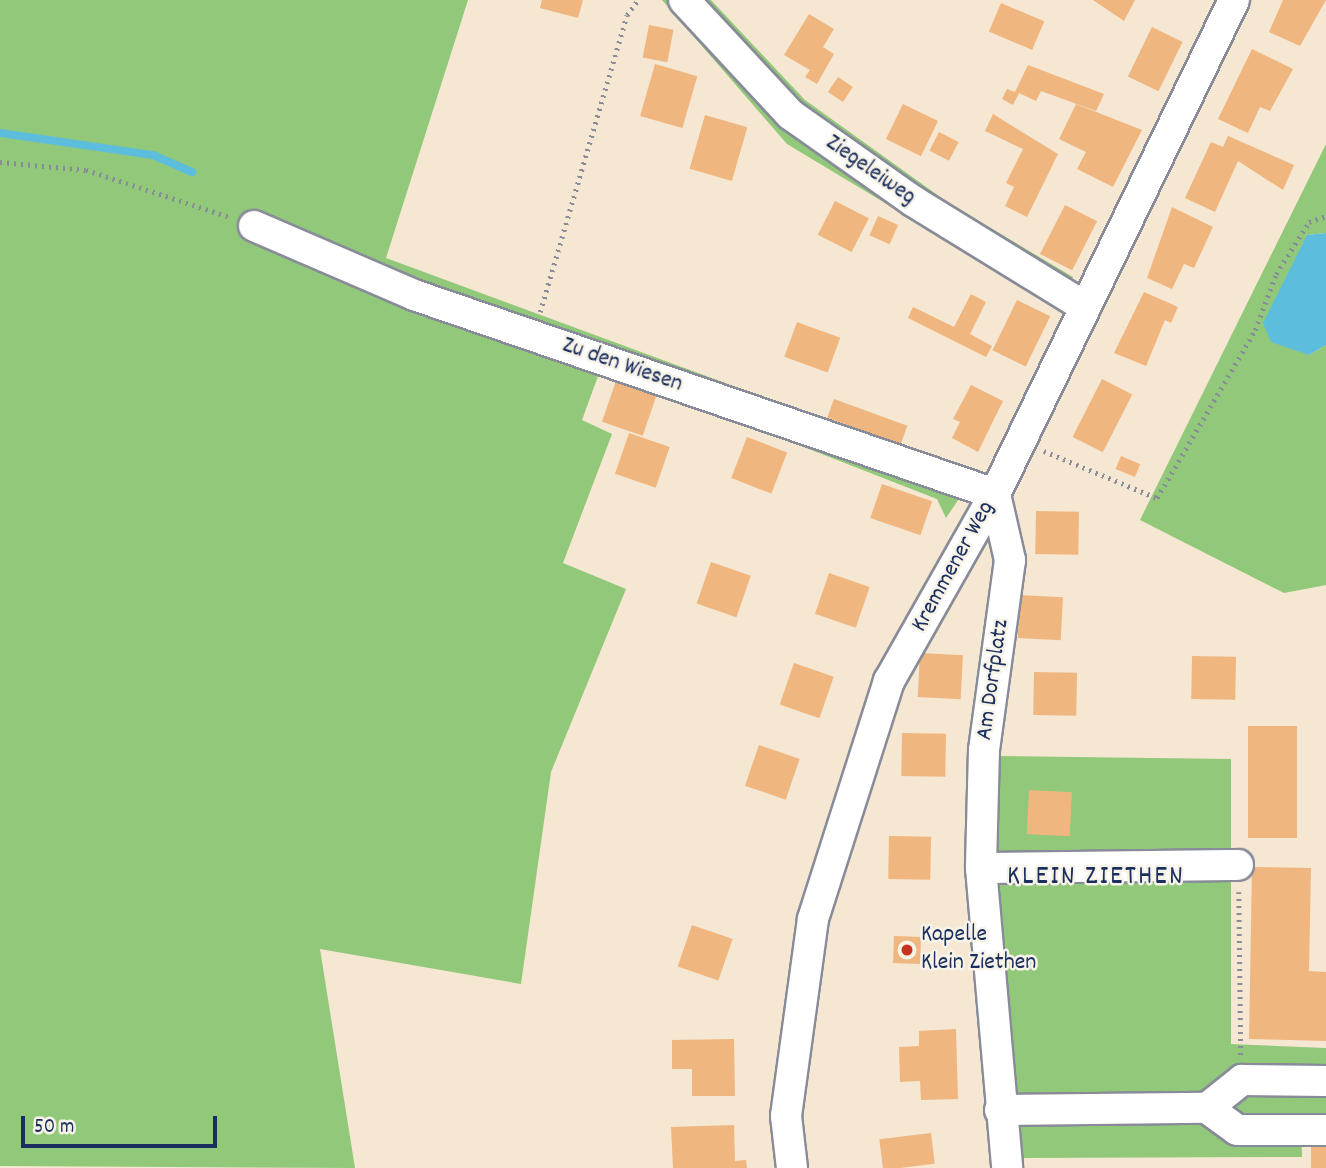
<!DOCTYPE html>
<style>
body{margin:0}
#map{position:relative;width:1326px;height:1168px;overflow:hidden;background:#f5e7d1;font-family:Dekko,sans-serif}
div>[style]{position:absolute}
.green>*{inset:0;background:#92c87a}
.water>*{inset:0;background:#5dbddc}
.stream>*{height:8px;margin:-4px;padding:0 4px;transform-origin:4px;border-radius:4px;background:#5dbddc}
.building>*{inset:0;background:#f0b67f;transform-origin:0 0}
.path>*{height:4.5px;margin-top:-2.25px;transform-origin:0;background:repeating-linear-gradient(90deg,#888b98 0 2px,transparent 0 7px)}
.roads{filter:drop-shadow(2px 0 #888b98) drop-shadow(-2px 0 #888b98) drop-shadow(0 2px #888b98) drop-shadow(0 -2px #888b98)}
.street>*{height:30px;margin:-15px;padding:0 15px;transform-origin:15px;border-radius:15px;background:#fff}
.dots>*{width:19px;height:19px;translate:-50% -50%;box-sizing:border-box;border:4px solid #f7f3e8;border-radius:50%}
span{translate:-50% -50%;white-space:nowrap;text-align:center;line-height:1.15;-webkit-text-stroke:5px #f7f3e8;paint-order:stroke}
.street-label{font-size:24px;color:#1b2f5e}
.poi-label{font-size:24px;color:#1b2f5e}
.left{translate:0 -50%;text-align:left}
.quarter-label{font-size:28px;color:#1b2f5e;letter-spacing:2px}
.scale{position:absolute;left:21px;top:1116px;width:196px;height:32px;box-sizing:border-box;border:4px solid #1b2f5e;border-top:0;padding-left:9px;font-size:21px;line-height:24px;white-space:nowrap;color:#1b2f5e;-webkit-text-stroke:5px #f7f3e8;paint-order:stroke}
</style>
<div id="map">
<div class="green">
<div style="clip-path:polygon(0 0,468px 0,386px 258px,975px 475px,946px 518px,937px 499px,601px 368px,582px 420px,612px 434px,563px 563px,626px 589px,551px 772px,521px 984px,320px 949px,355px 1168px,0 1166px)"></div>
<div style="clip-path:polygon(662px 0,711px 0,805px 100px,950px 204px,1073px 277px,1058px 307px,787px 144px)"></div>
<div style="clip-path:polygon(1326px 144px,1326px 233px,1307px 235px,1309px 355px,1326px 345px,1326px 585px,1284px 593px,1140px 520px)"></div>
<div style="clip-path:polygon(996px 756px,1231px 759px,1231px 1044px,1326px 1048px,1326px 1125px,1301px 1125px,1302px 1157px,1013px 1158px,993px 854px)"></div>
</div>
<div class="water">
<div style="clip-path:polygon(1326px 233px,1326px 345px,1309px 355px,1271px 342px,1263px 323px,1307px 235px)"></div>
</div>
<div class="stream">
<div style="left:0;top:133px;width:155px;rotate:8.2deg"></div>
<div style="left:153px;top:155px;width:43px;rotate:23.6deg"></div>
</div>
<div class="building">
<div style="clip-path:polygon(542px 0,583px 0,578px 18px,540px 8px)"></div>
<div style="clip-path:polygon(1093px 0,1135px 0,1124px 21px)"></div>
<div style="clip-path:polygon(1283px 0,1326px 0,1300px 46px,1269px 32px)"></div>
<div style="left:1001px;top:3px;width:47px;height:31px;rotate:23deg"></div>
<div style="clip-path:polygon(809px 14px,834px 29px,823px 47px,834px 54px,817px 84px,805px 77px,810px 70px,784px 55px)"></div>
<div style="left:649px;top:25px;width:25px;height:33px;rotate:11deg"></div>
<div style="left:1152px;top:27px;width:34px;height:55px;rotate:26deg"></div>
<div style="clip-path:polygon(1252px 49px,1293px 69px,1270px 111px,1260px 107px,1248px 133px,1218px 119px)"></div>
<div style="left:655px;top:64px;width:44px;height:54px;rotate:16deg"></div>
<div style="clip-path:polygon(1028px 65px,1104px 94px,1096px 111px,1041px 91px,1036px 101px,1019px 93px,1013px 105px,1002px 99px,1007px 89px,1015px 92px)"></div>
<div style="left:838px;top:77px;width:18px;height:18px;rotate:34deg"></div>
<div style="left:903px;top:104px;width:39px;height:39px;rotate:26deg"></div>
<div style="clip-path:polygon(1076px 104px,1142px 130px,1113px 187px,1077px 169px,1086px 152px,1059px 139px)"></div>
<div style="clip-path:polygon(993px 114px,1058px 154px,1027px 217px,1005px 206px,1014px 187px,1006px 183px,1023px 149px,985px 131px)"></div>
<div style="left:705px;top:115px;width:44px;height:56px;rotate:16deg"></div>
<div style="left:939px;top:132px;width:22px;height:21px;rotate:27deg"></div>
<div style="clip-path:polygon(1228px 136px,1294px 165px,1283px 190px,1238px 161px,1215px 212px,1185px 198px,1211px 142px,1223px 147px)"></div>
<div style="left:835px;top:201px;width:38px;height:38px;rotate:27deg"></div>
<div style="left:1065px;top:205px;width:36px;height:55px;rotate:27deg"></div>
<div style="clip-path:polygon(1172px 207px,1213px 227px,1194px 268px,1184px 264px,1172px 289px,1147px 278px)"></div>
<div style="left:878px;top:216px;width:22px;height:21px;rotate:24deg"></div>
<div style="clip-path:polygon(1144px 292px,1178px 307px,1171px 323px,1165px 320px,1146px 366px,1114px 353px)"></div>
<div style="clip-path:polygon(971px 294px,986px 302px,970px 334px,992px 346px,986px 357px,908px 318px,913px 307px,954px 327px)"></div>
<div style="left:1017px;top:300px;width:37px;height:56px;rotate:26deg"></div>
<div style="left:797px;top:322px;width:46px;height:37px;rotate:20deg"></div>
<div style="left:1102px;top:379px;width:34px;height:65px;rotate:27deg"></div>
<div style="left:616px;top:381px;width:43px;height:43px;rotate:19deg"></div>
<div style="clip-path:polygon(971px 385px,1003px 401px,978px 452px,952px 438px,960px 422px,953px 419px)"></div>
<div style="left:834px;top:399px;width:78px;height:20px;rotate:20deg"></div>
<div style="left:629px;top:433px;width:43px;height:43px;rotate:19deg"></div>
<div style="left:747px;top:437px;width:43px;height:44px;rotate:21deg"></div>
<div style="left:1121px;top:456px;width:21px;height:14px;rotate:23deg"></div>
<div style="left:882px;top:484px;width:53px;height:36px;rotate:19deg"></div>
<div style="left:1036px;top:511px;width:43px;height:43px;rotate:1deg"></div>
<div style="left:711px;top:562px;width:42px;height:44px;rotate:19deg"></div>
<div style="left:829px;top:573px;width:43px;height:43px;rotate:19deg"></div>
<div style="left:1020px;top:595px;width:43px;height:43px;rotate:3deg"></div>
<div style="left:920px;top:653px;width:43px;height:44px;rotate:3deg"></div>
<div style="left:1192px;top:656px;width:44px;height:43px;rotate:1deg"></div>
<div style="left:794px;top:663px;width:42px;height:44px;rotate:19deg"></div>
<div style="left:1034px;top:672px;width:43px;height:43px;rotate:1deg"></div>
<div style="left:1248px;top:726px;width:49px;height:112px"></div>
<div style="left:902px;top:733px;width:44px;height:43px;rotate:1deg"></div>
<div style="left:759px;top:745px;width:43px;height:43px;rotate:19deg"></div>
<div style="left:1029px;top:790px;width:43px;height:44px;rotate:3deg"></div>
<div style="left:889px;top:836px;width:42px;height:43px;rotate:1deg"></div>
<div style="clip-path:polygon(1252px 867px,1311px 868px,1309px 971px,1326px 972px,1326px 1041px,1249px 1039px)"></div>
<div style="left:692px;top:925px;width:43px;height:44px;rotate:19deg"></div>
<div style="left:894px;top:936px;width:27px;height:27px;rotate:2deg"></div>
<div style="clip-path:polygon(956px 1029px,958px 1099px,921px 1100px,920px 1081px,900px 1082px,899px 1047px,919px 1046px,919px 1031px)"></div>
<div style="clip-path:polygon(734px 1039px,735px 1096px,692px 1096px,692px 1069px,672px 1069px,672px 1040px)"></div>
<div style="clip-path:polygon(734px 1125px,735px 1161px,746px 1160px,747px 1168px,673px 1168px,671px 1127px)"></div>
<div style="left:931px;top:1133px;width:31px;height:52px;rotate:83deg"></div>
<div style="left:1311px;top:1142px;width:15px;height:26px"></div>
</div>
<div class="path">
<div style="left:0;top:162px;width:86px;rotate:5.3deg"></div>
<div style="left:86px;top:170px;width:151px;rotate:18.1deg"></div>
<div style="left:540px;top:312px;width:309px;rotate:-73.7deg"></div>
<div style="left:627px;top:15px;width:19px;rotate:-54deg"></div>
<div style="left:1044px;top:451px;width:122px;rotate:22.6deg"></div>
<div style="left:1157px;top:498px;width:194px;rotate:-59.7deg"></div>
<div style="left:1255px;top:330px;width:60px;rotate:-69.4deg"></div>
<div style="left:1276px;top:274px;width:62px;rotate:-57.6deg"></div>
<div style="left:1309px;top:222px;width:18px;rotate:-19deg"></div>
<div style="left:1239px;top:892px;width:163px;rotate:89.3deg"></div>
</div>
<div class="roads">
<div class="street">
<div style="left:684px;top:0;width:157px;rotate:47.1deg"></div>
<div style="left:791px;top:115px;width:149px;rotate:35.2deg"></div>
<div style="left:913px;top:201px;width:202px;rotate:31.6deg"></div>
<div style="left:254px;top:226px;width:174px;rotate:23.3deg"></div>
<div style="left:414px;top:295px;width:614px;rotate:18.91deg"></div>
<div style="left:995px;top:494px;width:68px;rotate:77.2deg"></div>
<div style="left:1010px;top:560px;width:192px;rotate:97.8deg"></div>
<div style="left:984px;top:750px;width:118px;rotate:91.5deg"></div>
<div style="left:981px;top:868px;width:301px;rotate:85deg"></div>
<div style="left:981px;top:868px;width:257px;rotate:-0.7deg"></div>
<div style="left:1207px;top:1108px;width:37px;rotate:36deg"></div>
<div style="left:1237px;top:1130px;width:89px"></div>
<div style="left:1000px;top:1110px;width:207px;rotate:-0.6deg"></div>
<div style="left:1207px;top:1108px;width:45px;rotate:-38.7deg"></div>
<div style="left:1242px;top:1080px;width:84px;rotate:0.7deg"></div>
<div style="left:792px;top:1168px;width:52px;rotate:-96.6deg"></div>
<div style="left:786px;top:1116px;width:199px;rotate:-82.2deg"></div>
<div style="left:813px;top:919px;width:250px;rotate:-72.3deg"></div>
<div style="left:889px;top:681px;width:215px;rotate:-60.5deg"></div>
<div style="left:995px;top:494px;width:549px;rotate:-64.18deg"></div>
</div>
</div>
<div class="dots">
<div style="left:907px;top:950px;background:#c8321e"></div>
</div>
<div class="street-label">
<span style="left:870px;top:171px;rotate:35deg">Ziegeleiweg</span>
<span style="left:622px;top:366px;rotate:19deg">Zu den Wiesen</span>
<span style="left:954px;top:567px;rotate:-61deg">Kremmener Weg</span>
<span style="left:994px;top:680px;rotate:-82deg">Am Dorfplatz</span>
</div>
<div class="poi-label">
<span class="left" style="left:921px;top:950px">Kapelle<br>Klein Ziethen</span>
</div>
<div class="quarter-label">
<span style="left:1096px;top:878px">KLEIN ZIETHEN</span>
</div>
<div class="scale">50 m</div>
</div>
